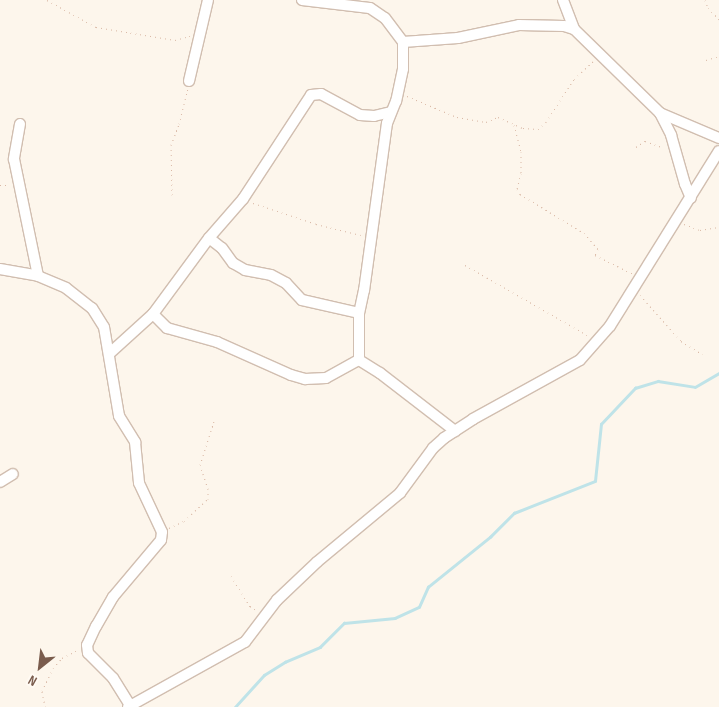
<!DOCTYPE html>
<style>
body{margin:0}
#map{position:relative;width:719px;height:707px;overflow:hidden;background:#fdf6ec;font-family:"Sofia Sans Condensed",sans-serif}
div>[style]{position:absolute}
.stream>*{height:2.5px;margin:-1.25px;padding:0 1.25px;transform-origin:1.25px;border-radius:1.25px;background:#bfe3e8}
.path>*{height:1px;margin-top:-0.5px;transform-origin:0;background:repeating-linear-gradient(90deg,#d9b8a5 0 1px,transparent 0 5px)}
.roads{filter:drop-shadow(1px 0 #d1beb0) drop-shadow(-1px 0 #d1beb0) drop-shadow(0 1px #d1beb0) drop-shadow(0 -1px #d1beb0)}
.minor>*{height:10px;margin:-5px;padding:0 5px;transform-origin:5px;border-radius:5px;background:#fff}
span{translate:-50% -50%;white-space:nowrap;text-align:center;line-height:1.15;-webkit-text-stroke:5px #fffaf3;paint-order:stroke}
.north{position:absolute;left:15px;top:642px;width:50px;height:50px;-webkit-text-stroke:4px #fffaf3;paint-order:stroke;rotate:209deg;font-size:14px;font-weight:700;line-height:20px;text-align:center;color:#7a5c4d}
.north::after{content:'';display:block;margin:auto;width:18px;height:22px;background:#7a5c4d;clip-path:polygon(50% 0,100% 100%,50% 72%,0 100%)}
</style>
<div id="map">
<div class="stream">
<div style="left:235px;top:707px;width:43px;rotate:-47.8deg"></div>
<div style="left:264px;top:675px;width:25px;rotate:-32deg"></div>
<div style="left:285px;top:662px;width:38px;rotate:-23deg"></div>
<div style="left:320px;top:647px;width:34px;rotate:-45deg"></div>
<div style="left:344px;top:623px;width:51px;rotate:-5.6deg"></div>
<div style="left:395px;top:618px;width:26px;rotate:-25deg"></div>
<div style="left:419px;top:607px;width:22px;rotate:-66deg"></div>
<div style="left:428px;top:587px;width:80px;rotate:-38.9deg"></div>
<div style="left:490px;top:537px;width:34px;rotate:-45deg"></div>
<div style="left:514px;top:513px;width:87px;rotate:-21.6deg"></div>
<div style="left:595px;top:481px;width:57px;rotate:-84deg"></div>
<div style="left:601px;top:424px;width:50px;rotate:-46.6deg"></div>
<div style="left:635px;top:388px;width:24px;rotate:-17deg"></div>
<div style="left:658px;top:381px;width:37px;rotate:9deg"></div>
<div style="left:695px;top:387px;width:28px;rotate:-30deg"></div>
</div>
<div class="path">
<div style="left:47px;top:0;width:56px;rotate:28.9deg"></div>
<div style="left:96px;top:27px;width:80px;rotate:9.3deg"></div>
<div style="left:175px;top:40px;width:16px;rotate:-15deg"></div>
<div style="left:705px;top:0;width:9px;rotate:69deg"></div>
<div style="left:708px;top:8px;width:16px;rotate:45deg"></div>
<div style="left:706px;top:60px;width:14px;rotate:-17deg"></div>
<div style="left:407px;top:96px;width:54px;rotate:22.8deg"></div>
<div style="left:457px;top:117px;width:29px;rotate:10deg"></div>
<div style="left:486px;top:122px;width:13px;rotate:-23deg"></div>
<div style="left:498px;top:117px;width:27px;rotate:24deg"></div>
<div style="left:523px;top:128px;width:15px;rotate:4deg"></div>
<div style="left:538px;top:129px;width:11px;rotate:-41deg"></div>
<div style="left:546px;top:122px;width:51px;rotate:-56.9deg"></div>
<div style="left:574px;top:79px;width:26px;rotate:-43deg"></div>
<div style="left:514px;top:125px;width:28px;rotate:75deg"></div>
<div style="left:521px;top:152px;width:21px;rotate:90deg"></div>
<div style="left:521px;top:173px;width:16px;rotate:104deg"></div>
<div style="left:517px;top:189px;width:6px;rotate:59deg"></div>
<div style="left:520px;top:194px;width:75px;rotate:31.4deg"></div>
<div style="left:584px;top:233px;width:21px;rotate:49deg"></div>
<div style="left:598px;top:249px;width:7px;rotate:117deg"></div>
<div style="left:595px;top:255px;width:42px;rotate:26.6deg"></div>
<div style="left:636px;top:147px;width:11px;rotate:-34deg"></div>
<div style="left:645px;top:141px;width:20px;rotate:20deg"></div>
<div style="left:0;top:185px;width:10px"></div>
<div style="left:172px;top:195px;width:50px;rotate:-91.1deg"></div>
<div style="left:171px;top:145px;width:22px;rotate:-69deg"></div>
<div style="left:179px;top:124px;width:36px;rotate:-76deg"></div>
<div style="left:253px;top:203px;width:66px;rotate:18.4deg"></div>
<div style="left:316px;top:224px;width:46px;rotate:13.7deg"></div>
<div style="left:684px;top:224px;width:17px;rotate:21deg"></div>
<div style="left:700px;top:230px;width:19px;rotate:-9deg"></div>
<div style="left:465px;top:265px;width:143px;rotate:29.8deg"></div>
<div style="left:640px;top:295px;width:62px;rotate:48.3deg"></div>
<div style="left:681px;top:341px;width:25px;rotate:32deg"></div>
<div style="left:169px;top:528px;width:17px;rotate:-25deg"></div>
<div style="left:184px;top:521px;width:33px;rotate:-43deg"></div>
<div style="left:208px;top:499px;width:10px;rotate:-90deg"></div>
<div style="left:208px;top:489px;width:25px;rotate:-108deg"></div>
<div style="left:200px;top:465px;width:46px;rotate:-72.3deg"></div>
<div style="left:231px;top:576px;width:36px;rotate:58deg"></div>
<div style="left:250px;top:606px;width:9px;rotate:32deg"></div>
<div style="left:45px;top:707px;width:16px;rotate:-101deg"></div>
<div style="left:42px;top:691px;width:25px;rotate:-64deg"></div>
<div style="left:53px;top:668px;width:13px;rotate:-48deg"></div>
<div style="left:62px;top:658px;width:18px;rotate:-27deg"></div>
</div>
<div class="roads">
<div class="minor">
<div style="left:302px;top:0;width:68px;rotate:6.7deg"></div>
<div style="left:370px;top:8px;width:18px;rotate:34deg"></div>
<div style="left:385px;top:18px;width:30px;rotate:53deg"></div>
<div style="left:403px;top:42px;width:27px;rotate:90deg"></div>
<div style="left:403px;top:69px;width:33px;rotate:102deg"></div>
<div style="left:396px;top:101px;width:24px;rotate:112deg"></div>
<div style="left:387px;top:123px;width:169px;rotate:97.8deg"></div>
<div style="left:364px;top:290px;width:24px;rotate:102deg"></div>
<div style="left:359px;top:313px;width:47px;rotate:90deg"></div>
<div style="left:359px;top:360px;width:25px;rotate:32deg"></div>
<div style="left:380px;top:373px;width:95px;rotate:37.7deg"></div>
<div style="left:563px;top:0;width:31px;rotate:69deg"></div>
<div style="left:574px;top:29px;width:120px;rotate:44.3deg"></div>
<div style="left:660px;top:113px;width:64px;rotate:23deg"></div>
<div style="left:403px;top:42px;width:55px;rotate:-4.2deg"></div>
<div style="left:458px;top:38px;width:62px;rotate:-12deg"></div>
<div style="left:519px;top:25px;width:45px;rotate:1.3deg"></div>
<div style="left:564px;top:26px;width:10px;rotate:17deg"></div>
<div style="left:189px;top:81px;width:83px;rotate:-76.8deg"></div>
<div style="left:660px;top:113px;width:25px;rotate:63deg"></div>
<div style="left:671px;top:135px;width:51px;rotate:74.1deg"></div>
<div style="left:685px;top:184px;width:15px;rotate:67deg"></div>
<div style="left:20px;top:124px;width:36px;rotate:100deg"></div>
<div style="left:14px;top:159px;width:119px;rotate:78.4deg"></div>
<div style="left:209px;top:238px;width:16px;rotate:38deg"></div>
<div style="left:222px;top:248px;width:19px;rotate:54deg"></div>
<div style="left:233px;top:263px;width:14px;rotate:30deg"></div>
<div style="left:245px;top:270px;width:26px;rotate:11deg"></div>
<div style="left:271px;top:275px;width:17px;rotate:28deg"></div>
<div style="left:286px;top:283px;width:23px;rotate:47deg"></div>
<div style="left:302px;top:300px;width:58px;rotate:12.8deg"></div>
<div style="left:0;top:269px;width:39px;rotate:10deg"></div>
<div style="left:38px;top:276px;width:30px;rotate:23deg"></div>
<div style="left:66px;top:288px;width:33px;rotate:38deg"></div>
<div style="left:92px;top:308px;width:22px;rotate:58deg"></div>
<div style="left:104px;top:327px;width:90px;rotate:80.4deg"></div>
<div style="left:119px;top:416px;width:31px;rotate:58deg"></div>
<div style="left:135px;top:442px;width:41px;rotate:84.4deg"></div>
<div style="left:139px;top:483px;width:54px;rotate:64.9deg"></div>
<div style="left:162px;top:532px;width:8px;rotate:97deg"></div>
<div style="left:161px;top:540px;width:75px;rotate:130.1deg"></div>
<div style="left:113px;top:597px;width:34px;rotate:120deg"></div>
<div style="left:96px;top:626px;width:21px;rotate:115deg"></div>
<div style="left:87px;top:645px;width:8px;rotate:83deg"></div>
<div style="left:88px;top:653px;width:35px;rotate:45deg"></div>
<div style="left:113px;top:678px;width:32px;rotate:58deg"></div>
<div style="left:153px;top:314px;width:94px;rotate:-53.6deg"></div>
<div style="left:209px;top:238px;width:52px;rotate:-48.9deg"></div>
<div style="left:243px;top:199px;width:124px;rotate:-56.8deg"></div>
<div style="left:311px;top:95px;width:10px;rotate:-6deg"></div>
<div style="left:321px;top:94px;width:44px;rotate:28.3deg"></div>
<div style="left:360px;top:115px;width:14px;rotate:4deg"></div>
<div style="left:374px;top:116px;width:17px;rotate:-13deg"></div>
<div style="left:110px;top:353px;width:58px;rotate:-42.2deg"></div>
<div style="left:153px;top:314px;width:20px;rotate:45deg"></div>
<div style="left:167px;top:328px;width:52px;rotate:15.6deg"></div>
<div style="left:217px;top:342px;width:81px;rotate:24deg"></div>
<div style="left:291px;top:375px;width:15px;rotate:16deg"></div>
<div style="left:305px;top:379px;width:21px;rotate:-3deg"></div>
<div style="left:326px;top:378px;width:38px;rotate:-29deg"></div>
<div style="left:0;top:482px;width:15px;rotate:-32deg"></div>
<div style="left:128px;top:707px;width:134px;rotate:-29.1deg"></div>
<div style="left:245px;top:642px;width:53px;rotate:-52.7deg"></div>
<div style="left:277px;top:600px;width:55px;rotate:-43.5deg"></div>
<div style="left:317px;top:562px;width:108px;rotate:-39.7deg"></div>
<div style="left:400px;top:493px;width:56px;rotate:-53.7deg"></div>
<div style="left:433px;top:448px;width:15px;rotate:-42deg"></div>
<div style="left:444px;top:438px;width:35px;rotate:-33deg"></div>
<div style="left:473px;top:419px;width:122px;rotate:-28.9deg"></div>
<div style="left:580px;top:360px;width:45px;rotate:-48.6deg"></div>
<div style="left:610px;top:326px;width:206px;rotate:-58.1deg"></div>
</div>
</div>
<div class="north">N</div>
</div>
